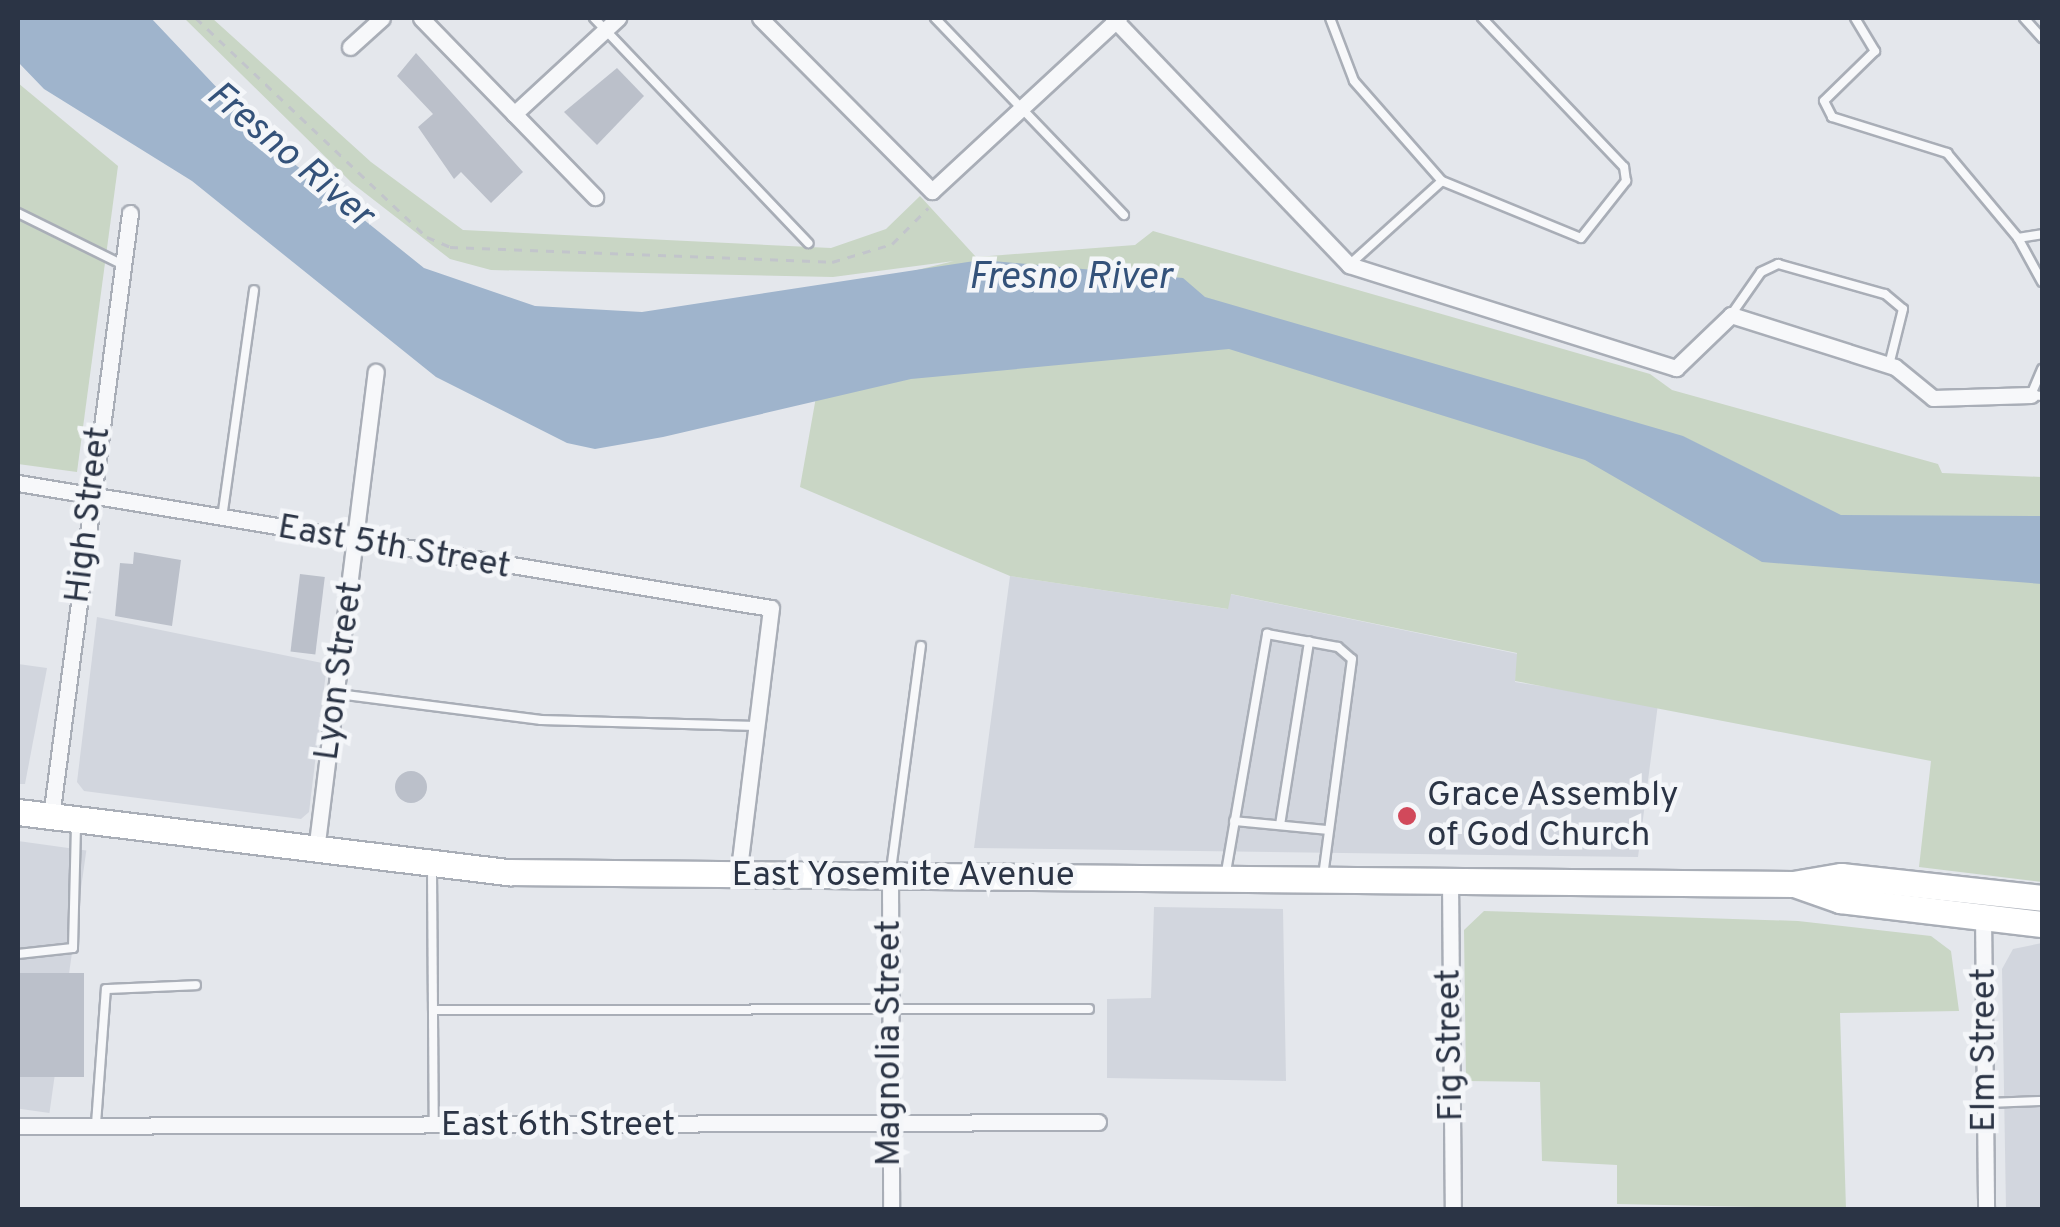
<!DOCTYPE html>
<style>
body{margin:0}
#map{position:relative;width:2060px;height:1227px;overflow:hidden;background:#e4e7ec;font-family:Overpass,sans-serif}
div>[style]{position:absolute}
.built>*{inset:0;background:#d2d6de;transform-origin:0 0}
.green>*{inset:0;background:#c9d6c5}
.water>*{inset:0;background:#9fb4cc}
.building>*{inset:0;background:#bbc0ca;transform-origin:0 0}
.round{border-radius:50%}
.path>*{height:2.5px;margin-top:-1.25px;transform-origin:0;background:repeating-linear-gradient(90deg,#c2c5cb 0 8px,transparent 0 16px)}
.roads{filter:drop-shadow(2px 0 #a9aeb7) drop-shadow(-2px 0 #a9aeb7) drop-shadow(0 2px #a9aeb7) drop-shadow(0 -2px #a9aeb7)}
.lane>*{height:8px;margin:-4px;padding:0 4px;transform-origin:4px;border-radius:4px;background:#f7f8fa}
.street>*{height:15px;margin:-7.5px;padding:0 7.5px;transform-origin:7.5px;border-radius:7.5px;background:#f7f8fa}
.primary>*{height:25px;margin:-12.5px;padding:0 12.5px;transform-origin:12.5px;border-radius:12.5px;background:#fff}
.dots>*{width:28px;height:28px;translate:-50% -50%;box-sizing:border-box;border:5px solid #f4f6f9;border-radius:50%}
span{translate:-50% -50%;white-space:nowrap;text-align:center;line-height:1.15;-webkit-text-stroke:9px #f4f6f9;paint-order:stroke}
.street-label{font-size:35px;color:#2b3445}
.poi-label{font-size:35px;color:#2b3445}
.left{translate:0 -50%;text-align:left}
.water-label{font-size:38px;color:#34527a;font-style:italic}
.frame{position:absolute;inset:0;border:20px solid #2b3445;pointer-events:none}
</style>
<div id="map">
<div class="built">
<div style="clip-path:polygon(1010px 576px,1227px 609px,1230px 594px,1518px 654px,1515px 682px,1658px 704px,1638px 857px,974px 848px)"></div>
<div style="clip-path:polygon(97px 617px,327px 664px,309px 812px,301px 819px,84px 791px,77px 782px)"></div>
<div style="clip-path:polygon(18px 664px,47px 668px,25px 784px,18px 784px)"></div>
<div style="left:18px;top:841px;width:69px;height:265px;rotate:8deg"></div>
<div style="clip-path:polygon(1154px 907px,1283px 909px,1286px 1081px,1107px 1078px,1107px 999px,1151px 998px)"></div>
<div style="clip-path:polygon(2042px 943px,2042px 1209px,2006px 1209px,2002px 969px,2013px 949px)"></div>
</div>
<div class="green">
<div style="clip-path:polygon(184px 18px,212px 18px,371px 162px,463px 230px,831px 248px,886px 229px,920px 196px,976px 257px,1135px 245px,1153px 231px,1650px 374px,1672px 390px,1938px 464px,1942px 473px,2042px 477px,2042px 882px,1919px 867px,1931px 761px,1515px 681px,1517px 653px,1231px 594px,1228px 609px,1010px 576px,800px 487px,835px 290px,954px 261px,833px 277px,491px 270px,450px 259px,352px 183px)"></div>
<div style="clip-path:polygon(18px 83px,118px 166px,77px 472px,18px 464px)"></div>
<div style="clip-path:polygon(1484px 911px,1798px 921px,1931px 936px,1951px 951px,1959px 1011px,1840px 1013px,1846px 1209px,1617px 1204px,1617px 1165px,1542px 1161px,1540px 1082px,1466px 1081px,1464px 930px)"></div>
</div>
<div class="water">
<div style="clip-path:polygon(18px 18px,151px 18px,272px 146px,424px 268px,535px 306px,642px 312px,981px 260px,1183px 278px,1205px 297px,1683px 436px,1841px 515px,2042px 516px,2042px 584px,1762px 562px,1585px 460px,1229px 349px,911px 379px,663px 437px,595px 449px,567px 443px,436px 377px,192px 181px,44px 89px,18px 62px)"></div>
</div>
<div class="building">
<div style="clip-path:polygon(416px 53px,523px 172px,491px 203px,461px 172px,454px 179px,418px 127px,433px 114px,397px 76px)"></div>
<div style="clip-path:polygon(617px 68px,644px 96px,597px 145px,564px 112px)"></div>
<div style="clip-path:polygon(134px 552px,181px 560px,172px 626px,115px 616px,120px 563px,133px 564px)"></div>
<div style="left:300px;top:574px;width:25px;height:78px;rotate:7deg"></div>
<div class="round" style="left:395px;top:771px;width:32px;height:32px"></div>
<div style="left:18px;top:973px;width:66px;height:104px"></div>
</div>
<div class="path">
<div style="left:196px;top:18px;width:318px;rotate:43.5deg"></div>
<div style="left:427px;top:237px;width:25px;rotate:23deg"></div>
<div style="left:450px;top:247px;width:382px;rotate:2.2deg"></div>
<div style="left:832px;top:262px;width:63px;rotate:-16.7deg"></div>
<div style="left:892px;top:244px;width:51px;rotate:-45deg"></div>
</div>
<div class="roads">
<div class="lane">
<div style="left:594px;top:18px;width:311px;rotate:46.4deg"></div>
<div style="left:935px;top:18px;width:273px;rotate:46.2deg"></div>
<div style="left:1330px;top:18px;width:67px;rotate:69.1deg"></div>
<div style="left:1354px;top:81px;width:133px;rotate:48.7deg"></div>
<div style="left:1442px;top:181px;width:150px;rotate:22.3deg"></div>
<div style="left:1581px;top:238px;width:73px;rotate:-51.7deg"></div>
<div style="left:1626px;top:181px;width:14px;rotate:-98deg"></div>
<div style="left:1624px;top:167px;width:206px;rotate:-133.6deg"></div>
<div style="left:1855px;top:18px;width:39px;rotate:59deg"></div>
<div style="left:1875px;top:51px;width:71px;rotate:135.6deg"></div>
<div style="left:1824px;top:101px;width:18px;rotate:63deg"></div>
<div style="left:1832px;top:117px;width:121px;rotate:17.4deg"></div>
<div style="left:1947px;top:153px;width:111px;rotate:50.1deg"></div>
<div style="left:2018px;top:238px;width:24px;rotate:-9deg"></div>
<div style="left:2024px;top:18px;width:27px;rotate:48deg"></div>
<div style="left:18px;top:213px;width:115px;rotate:26.3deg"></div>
<div style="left:2018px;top:238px;width:50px;rotate:61.4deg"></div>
<div style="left:1349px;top:265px;width:125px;rotate:-42.1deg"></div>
<div style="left:1731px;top:315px;width:52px;rotate:-55.1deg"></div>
<div style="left:1761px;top:272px;width:19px;rotate:-25deg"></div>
<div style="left:1778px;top:264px;width:111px;rotate:15.7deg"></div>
<div style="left:1885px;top:294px;width:23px;rotate:40deg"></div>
<div style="left:1903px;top:309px;width:58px;rotate:104deg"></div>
<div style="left:2042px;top:369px;width:28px;rotate:113deg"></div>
<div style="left:2031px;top:395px;width:11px;rotate:5deg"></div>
<div style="left:222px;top:518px;width:230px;rotate:-82deg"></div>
<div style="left:338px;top:694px;width:205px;rotate:7.3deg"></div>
<div style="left:541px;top:720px;width:215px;rotate:1.6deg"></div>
<div style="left:1234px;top:821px;width:94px;rotate:5.5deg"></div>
<div style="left:1280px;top:825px;width:186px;rotate:-81deg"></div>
<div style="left:432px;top:870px;width:255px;rotate:89.6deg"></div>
<div style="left:891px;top:870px;width:226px;rotate:-82.4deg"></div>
<div style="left:1226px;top:872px;width:242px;rotate:-80.2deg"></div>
<div style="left:1267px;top:634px;width:72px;rotate:10.4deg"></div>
<div style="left:1338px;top:647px;width:18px;rotate:41deg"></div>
<div style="left:1352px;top:659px;width:218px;rotate:97.6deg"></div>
<div style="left:18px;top:954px;width:55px;rotate:-6.2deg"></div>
<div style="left:73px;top:948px;width:122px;rotate:-88.6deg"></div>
<div style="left:434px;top:1010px;width:655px;rotate:-0.09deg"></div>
<div style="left:1985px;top:1103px;width:57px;rotate:-2deg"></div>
<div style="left:96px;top:1124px;width:135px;rotate:-85.8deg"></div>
<div style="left:106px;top:989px;width:90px;rotate:-2.5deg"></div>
</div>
<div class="street">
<div style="left:421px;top:18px;width:250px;rotate:45.8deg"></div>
<div style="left:760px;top:18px;width:244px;rotate:45.2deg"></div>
<div style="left:932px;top:191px;width:255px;rotate:-42.8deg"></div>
<div style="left:1113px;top:18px;width:342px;rotate:46.3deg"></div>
<div style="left:1349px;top:265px;width:343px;rotate:17.5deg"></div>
<div style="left:1676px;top:368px;width:76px;rotate:-43.9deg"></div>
<div style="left:1731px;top:315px;width:172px;rotate:17.6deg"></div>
<div style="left:1895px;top:367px;width:49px;rotate:39.2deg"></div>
<div style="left:1933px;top:398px;width:98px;rotate:-1.8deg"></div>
<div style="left:350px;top:47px;width:43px;rotate:-42.2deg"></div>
<div style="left:514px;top:114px;width:142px;rotate:-42.7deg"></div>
<div style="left:18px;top:483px;width:763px;rotate:9.43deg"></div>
<div style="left:771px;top:608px;width:270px;rotate:97deg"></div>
<div style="left:51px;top:817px;width:609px;rotate:-82.55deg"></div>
<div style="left:316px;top:851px;width:483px;rotate:-82.9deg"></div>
<div style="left:890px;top:876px;width:334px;rotate:89.8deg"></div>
<div style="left:1450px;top:880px;width:330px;rotate:89.5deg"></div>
<div style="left:1983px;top:914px;width:296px;rotate:89.4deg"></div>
<div style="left:18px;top:1126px;width:1080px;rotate:-0.21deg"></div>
</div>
<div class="primary">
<div style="left:18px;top:812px;width:495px;rotate:7deg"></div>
<div style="left:509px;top:872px;width:1284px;rotate:0.54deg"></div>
<div style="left:1793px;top:884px;width:49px;rotate:-9.5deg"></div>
<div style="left:1841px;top:876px;width:202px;rotate:6.2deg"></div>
<div style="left:1797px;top:885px;width:46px;rotate:19.2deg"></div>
<div style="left:1840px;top:900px;width:203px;rotate:6.8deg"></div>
</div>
</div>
<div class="dots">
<div style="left:1407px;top:816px;background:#d1495b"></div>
</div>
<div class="street-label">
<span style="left:89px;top:515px;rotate:-83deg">High Street</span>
<span style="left:394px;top:548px;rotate:10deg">East 5th Street</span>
<span style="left:340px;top:671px;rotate:-82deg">Lyon Street</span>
<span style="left:903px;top:876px">East Yosemite Avenue</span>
<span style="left:890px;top:1043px;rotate:-90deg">Magnolia Street</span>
<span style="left:1451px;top:1045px;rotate:-91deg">Fig Street</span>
<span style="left:1985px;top:1050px;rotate:-90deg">Elm Street</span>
<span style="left:558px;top:1126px">East 6th Street</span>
</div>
<div class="poi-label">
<span class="left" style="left:1427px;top:816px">Grace Assembly<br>of God Church</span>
</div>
<div class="water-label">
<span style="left:289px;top:156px;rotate:40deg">Fresno River</span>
<span style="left:1070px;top:279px">Fresno River</span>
</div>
<div class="frame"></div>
</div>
